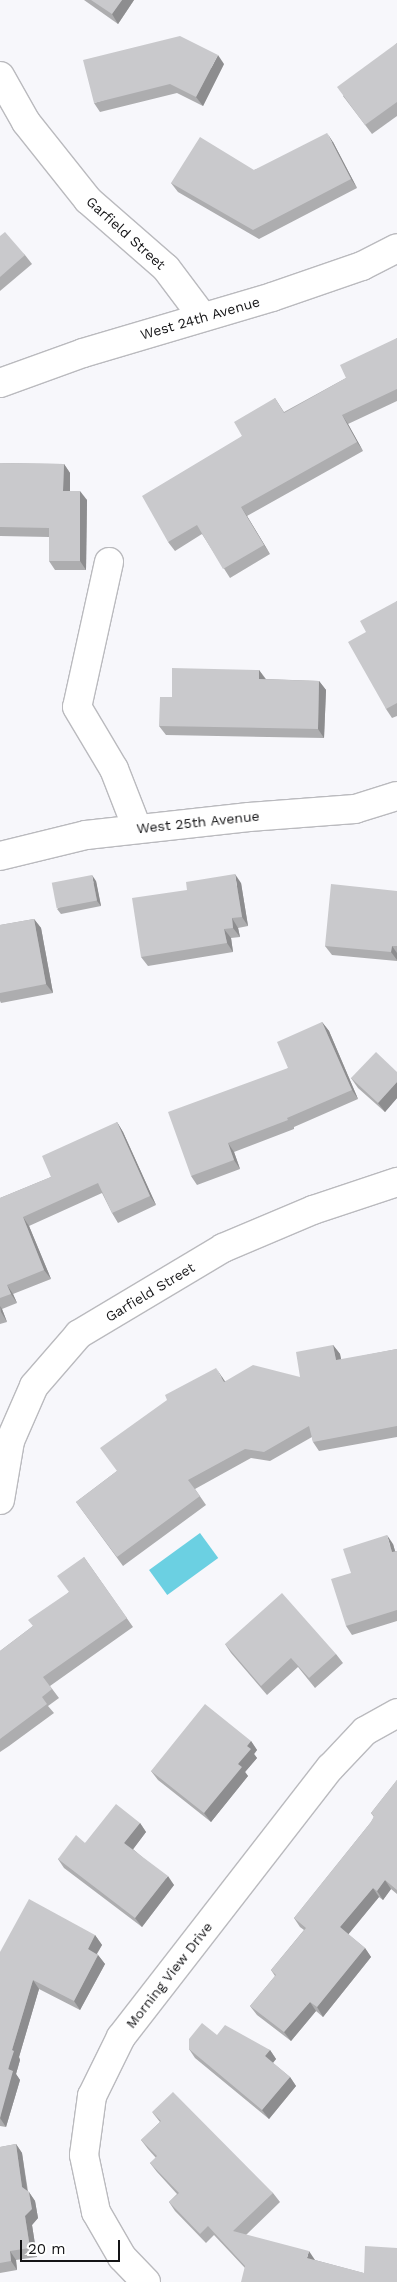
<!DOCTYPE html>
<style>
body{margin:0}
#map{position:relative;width:397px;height:2282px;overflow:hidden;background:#f7f7fb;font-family:"Work Sans",sans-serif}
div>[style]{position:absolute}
.water>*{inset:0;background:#6bd0e2;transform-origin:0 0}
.roads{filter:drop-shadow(1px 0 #bababe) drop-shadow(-1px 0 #bababe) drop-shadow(0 1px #bababe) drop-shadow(0 -1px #bababe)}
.minor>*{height:28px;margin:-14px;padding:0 14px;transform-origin:14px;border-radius:14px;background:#fff}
.wall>*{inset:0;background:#adadaf}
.shaded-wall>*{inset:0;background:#8d8d8f}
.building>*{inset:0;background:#c9c9cc;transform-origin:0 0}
span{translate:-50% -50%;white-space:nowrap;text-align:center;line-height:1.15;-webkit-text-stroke:5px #fff;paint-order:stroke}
.street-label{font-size:14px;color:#141416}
.scale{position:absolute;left:20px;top:2240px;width:100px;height:22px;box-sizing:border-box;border:2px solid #141416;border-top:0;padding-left:6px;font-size:15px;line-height:18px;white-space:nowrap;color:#141416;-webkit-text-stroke:4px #fff;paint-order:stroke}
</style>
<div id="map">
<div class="water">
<div style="left:200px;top:1533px;width:31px;height:63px;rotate:54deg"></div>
</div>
<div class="roads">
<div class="minor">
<div style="left:0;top:76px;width:53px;rotate:60.5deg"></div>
<div style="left:26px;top:122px;width:100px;rotate:51.5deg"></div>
<div style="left:88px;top:200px;width:103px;rotate:41.1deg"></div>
<div style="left:166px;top:268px;width:60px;rotate:53.1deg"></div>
<div style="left:0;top:383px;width:88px;rotate:-19.9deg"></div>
<div style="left:83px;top:353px;width:197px;rotate:-16.5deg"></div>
<div style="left:272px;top:297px;width:95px;rotate:-19deg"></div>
<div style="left:362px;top:266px;width:39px;rotate:-27deg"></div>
<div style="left:109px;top:562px;width:148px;rotate:102.4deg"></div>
<div style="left:77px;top:707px;width:72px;rotate:59.2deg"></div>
<div style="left:114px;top:769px;width:63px;rotate:68.7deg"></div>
<div style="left:0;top:856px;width:89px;rotate:-13.7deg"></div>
<div style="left:86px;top:835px;width:164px;rotate:-6.3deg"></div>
<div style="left:249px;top:817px;width:106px;rotate:-4.3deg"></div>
<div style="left:355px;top:809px;width:44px;rotate:-17.2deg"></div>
<div style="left:0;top:1500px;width:60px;rotate:-80.4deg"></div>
<div style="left:10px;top:1441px;width:60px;rotate:-66.4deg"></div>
<div style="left:34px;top:1386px;width:69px;rotate:-49.1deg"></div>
<div style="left:79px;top:1334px;width:168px;rotate:-30.8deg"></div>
<div style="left:223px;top:1248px;width:98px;rotate:-22.9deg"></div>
<div style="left:313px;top:1210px;width:89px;rotate:-18.4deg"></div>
<div style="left:146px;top:2282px;width:35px;rotate:-134deg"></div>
<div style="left:122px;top:2257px;width:52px;rotate:-120deg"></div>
<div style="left:96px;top:2212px;width:58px;rotate:-101.9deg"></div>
<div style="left:84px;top:2155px;width:60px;rotate:-82.3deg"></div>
<div style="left:92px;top:2096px;width:66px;rotate:-63.8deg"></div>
<div style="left:121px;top:2037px;width:341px;rotate:-52.2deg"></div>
<div style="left:330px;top:1768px;width:51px;rotate:-46.6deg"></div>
<div style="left:365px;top:1731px;width:37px;rotate:-29deg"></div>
</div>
</div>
<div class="wall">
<div style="clip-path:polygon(84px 0,134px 0,118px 24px)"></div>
<div style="clip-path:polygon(397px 43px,397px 116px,372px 134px,343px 96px)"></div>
<div style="clip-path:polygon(224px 64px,203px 106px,177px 93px,100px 112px,94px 103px)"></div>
<div style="clip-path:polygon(333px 142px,357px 188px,259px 239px,178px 192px,171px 183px,254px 170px)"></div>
<div style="clip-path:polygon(0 236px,25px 255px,32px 264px,0 291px)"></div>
<div style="clip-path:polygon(397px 338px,397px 401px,348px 424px,363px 451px,247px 516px,270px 554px,230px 578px,202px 534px,175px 551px,168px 542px,242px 436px,275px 398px,284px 412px,346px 378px)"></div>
<div style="clip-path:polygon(0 463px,64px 464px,70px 473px,70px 491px,87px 500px,86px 570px,55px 570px,49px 561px,49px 537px,0 536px)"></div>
<div style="clip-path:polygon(397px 601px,397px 716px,392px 718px,386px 709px,366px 632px)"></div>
<div style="clip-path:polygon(259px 670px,266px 679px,319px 681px,326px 690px,324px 738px,166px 735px,159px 726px,172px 697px)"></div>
<div style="clip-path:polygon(96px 881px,101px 906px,61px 914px,57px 909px)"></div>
<div style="clip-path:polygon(241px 883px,248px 926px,238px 928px,240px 937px,231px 938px,233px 952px,148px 966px,141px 957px)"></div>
<div style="clip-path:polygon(397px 891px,397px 961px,332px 955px,325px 946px)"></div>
<div style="clip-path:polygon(34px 919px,41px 928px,53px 993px,1px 1003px,0 1001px,0 925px)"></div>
<div style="clip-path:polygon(322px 1022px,329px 1031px,358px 1099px,294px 1127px,294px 1129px,234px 1152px,240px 1169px,197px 1185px,191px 1176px,288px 1068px)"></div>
<div style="clip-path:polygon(397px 1072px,397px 1098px,385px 1112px,358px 1088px,351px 1078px)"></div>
<div style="clip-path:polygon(117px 1122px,123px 1132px,156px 1205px,118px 1223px,112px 1213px,102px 1193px,29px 1226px,51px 1279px,13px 1294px,17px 1303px,2px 1309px,7px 1322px,0 1324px,0 1198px,51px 1177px)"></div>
<div style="clip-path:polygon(333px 1345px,340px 1354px,341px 1360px,397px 1349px,397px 1437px,319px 1451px,313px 1442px,312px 1437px,270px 1461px,251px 1458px,195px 1489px,206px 1505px,123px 1566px,76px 1502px,117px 1471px,222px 1377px,225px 1381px,300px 1377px)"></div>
<div style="clip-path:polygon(393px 1544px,395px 1551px,397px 1551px,397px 1621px,352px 1635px,346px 1626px,351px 1573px)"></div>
<div style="clip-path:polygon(84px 1557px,133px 1627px,50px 1686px,59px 1698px,48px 1706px,54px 1713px,9px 1746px,0 1752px,0 1651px,33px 1626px,69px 1592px)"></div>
<div style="clip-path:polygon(225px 1644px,336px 1654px,343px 1663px,315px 1688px,298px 1667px,267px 1695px,231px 1653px)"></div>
<div style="clip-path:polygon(251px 1741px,257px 1750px,254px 1754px,257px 1758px,245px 1772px,248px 1776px,211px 1822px,158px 1780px,151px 1771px)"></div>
<div style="clip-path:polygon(397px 1780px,397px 1894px,391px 1889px,383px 1900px,379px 1897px,348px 1934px,365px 1948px,371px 1957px,323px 2017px,316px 2011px,291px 2041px,257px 2015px,250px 2006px,275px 1976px,271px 1970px,304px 1930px,300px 1927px,294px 1918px,371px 1822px,374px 1817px,371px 1813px)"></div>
<div style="clip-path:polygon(140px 1823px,146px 1832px,133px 1849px,174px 1885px,142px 1927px,64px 1868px,58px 1859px,85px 1843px)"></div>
<div style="clip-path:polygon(95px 1935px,102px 1945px,97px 1954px,98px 1955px,105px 1964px,80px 2010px,39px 1989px,19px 2057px,20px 2060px,16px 2074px,20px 2080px,6px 2127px,0 2126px,0 1952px)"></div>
<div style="clip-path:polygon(217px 2035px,270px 2050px,276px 2059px,273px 2063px,290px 2077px,296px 2086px,269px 2119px,195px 2058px,189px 2049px)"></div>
<div style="clip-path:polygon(152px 2112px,273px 2193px,280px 2202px,246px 2235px,315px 2260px,397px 2282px,245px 2268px,214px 2235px,206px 2243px,175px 2211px,169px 2202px,177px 2194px,157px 2172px,150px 2163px,156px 2158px,148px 2149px,141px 2140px,160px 2122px)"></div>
<div style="clip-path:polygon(16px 2144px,22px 2153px,28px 2191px,35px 2201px,38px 2218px,32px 2225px,37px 2257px,16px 2260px,17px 2270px,0 2273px,0 2147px)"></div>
</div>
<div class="shaded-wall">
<div style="clip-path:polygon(122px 0,134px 0,118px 24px,112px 14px)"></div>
<div style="clip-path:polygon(218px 55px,224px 64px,203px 106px,196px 97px)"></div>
<div style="clip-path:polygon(327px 133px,333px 142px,357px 188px,351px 179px)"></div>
<div style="clip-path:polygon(342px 415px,348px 424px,363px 451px,357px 442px)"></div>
<div style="clip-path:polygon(64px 464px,70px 473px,70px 500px,63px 491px)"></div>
<div style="clip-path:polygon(80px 491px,87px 500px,86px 570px,80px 561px)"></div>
<div style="clip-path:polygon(241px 507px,247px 516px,270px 554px,264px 545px)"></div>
<div style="clip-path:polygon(259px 670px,266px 680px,259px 679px)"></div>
<div style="clip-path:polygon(319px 681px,326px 690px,324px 738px,318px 729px)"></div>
<div style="clip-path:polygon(235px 874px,241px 883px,248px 926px,242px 917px)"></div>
<div style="clip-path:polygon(92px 875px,96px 881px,101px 906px,97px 901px)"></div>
<div style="clip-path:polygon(232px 918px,238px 928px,240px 937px,233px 928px)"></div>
<div style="clip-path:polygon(34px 919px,41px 928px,53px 993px,46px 984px)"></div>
<div style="clip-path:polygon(224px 929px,231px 938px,233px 952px,227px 943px)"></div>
<div style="clip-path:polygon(392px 946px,397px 953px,397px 960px,391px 952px)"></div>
<div style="clip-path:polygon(322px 1022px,329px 1031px,358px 1099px,352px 1090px)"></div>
<div style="clip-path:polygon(397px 1082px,397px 1098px,385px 1112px,378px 1103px)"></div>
<div style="clip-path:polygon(117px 1122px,123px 1132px,156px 1205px,150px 1196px)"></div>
<div style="clip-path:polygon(228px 1143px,234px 1152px,240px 1169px,234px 1160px)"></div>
<div style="clip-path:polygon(23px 1217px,29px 1226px,51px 1279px,44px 1270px)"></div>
<div style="clip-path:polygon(7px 1285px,13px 1294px,17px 1303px,11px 1294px)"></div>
<div style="clip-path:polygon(0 1306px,2px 1309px,7px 1322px,1px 1312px)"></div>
<div style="clip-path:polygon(333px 1345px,340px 1354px,343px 1369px,336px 1360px)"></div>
<div style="clip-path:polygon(216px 1368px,222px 1377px,230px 1391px,224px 1382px)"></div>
<div style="clip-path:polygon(387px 1535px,393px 1544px,397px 1558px,392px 1552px)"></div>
<div style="clip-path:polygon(251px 1741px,257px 1750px,254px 1754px,257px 1758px,245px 1772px,248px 1776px,211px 1822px,204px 1813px,238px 1764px,247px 1746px)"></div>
<div style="clip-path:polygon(140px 1823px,146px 1832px,131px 1852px,124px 1843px)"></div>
<div style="clip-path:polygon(168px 1876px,174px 1885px,142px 1927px,135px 1918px)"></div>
<div style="clip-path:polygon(385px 1880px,391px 1889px,383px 1900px,377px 1891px)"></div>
<div style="clip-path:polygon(373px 1888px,379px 1897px,347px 1936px,340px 1927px)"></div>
<div style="clip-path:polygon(95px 1935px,102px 1945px,94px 1958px,88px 1949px)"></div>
<div style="clip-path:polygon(365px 1948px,371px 1957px,323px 2017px,317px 2007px)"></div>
<div style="clip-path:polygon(98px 1955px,105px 1964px,80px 2010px,74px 2001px)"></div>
<div style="clip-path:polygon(33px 1980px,39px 1989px,19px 2057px,20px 2060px,16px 2074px,20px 2080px,6px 2127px,0 2118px,12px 2050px)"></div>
<div style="clip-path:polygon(310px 2002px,316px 2011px,291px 2041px,284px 2032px)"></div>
<div style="clip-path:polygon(270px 2050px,276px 2059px,271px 2065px,265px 2056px)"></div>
<div style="clip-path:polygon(290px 2077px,296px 2086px,269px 2119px,262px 2110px)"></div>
<div style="clip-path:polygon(16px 2144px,22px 2153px,28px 2196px,22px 2187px)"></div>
<div style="clip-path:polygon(29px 2192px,35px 2201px,38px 2218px,32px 2225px,37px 2257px,30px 2248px,25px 2216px)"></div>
<div style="clip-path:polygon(10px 2251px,16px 2260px,17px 2270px,11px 2261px)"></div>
<div style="clip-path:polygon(309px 2251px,315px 2260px,314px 2267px,307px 2258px)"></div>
</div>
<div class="building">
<div style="clip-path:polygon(91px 0,122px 0,112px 14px)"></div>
<div style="clip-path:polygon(180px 36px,218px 55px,196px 97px,170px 84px,94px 103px,83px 60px)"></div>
<div style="clip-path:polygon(397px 43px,397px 102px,365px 125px,337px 87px)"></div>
<div style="clip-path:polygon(327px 133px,351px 179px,253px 230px,171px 183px,200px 137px,254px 170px)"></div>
<div style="clip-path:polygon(5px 232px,25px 255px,0 277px,0 236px)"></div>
<div style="clip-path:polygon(397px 338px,397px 389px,342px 415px,357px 442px,241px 507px,264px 545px,223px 569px,197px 525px,168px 542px,142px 496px,242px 436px,234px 422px,275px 398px,284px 413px,346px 378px,340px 365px)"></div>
<div style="clip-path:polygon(0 463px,64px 464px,63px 491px,80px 491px,80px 561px,49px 561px,49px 528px,0 527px)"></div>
<div style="clip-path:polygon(397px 601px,397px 703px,386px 709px,348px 642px,366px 632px,360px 621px)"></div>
<div style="clip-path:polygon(172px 668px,259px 670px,259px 679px,319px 681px,318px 729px,159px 726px,160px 697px,172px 697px)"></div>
<div style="clip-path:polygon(235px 874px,242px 917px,232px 918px,233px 928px,224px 929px,227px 943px,141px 957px,132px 898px,187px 890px,186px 882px)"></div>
<div style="left:92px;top:875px;width:26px;height:41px;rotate:79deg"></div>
<div style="clip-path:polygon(331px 884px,397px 891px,397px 946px,392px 946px,391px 952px,325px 946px)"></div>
<div style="clip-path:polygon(34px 919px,46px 984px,0 993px,0 925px)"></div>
<div style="clip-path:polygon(322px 1022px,352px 1090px,287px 1118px,288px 1120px,228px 1143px,234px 1160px,191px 1176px,168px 1112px,288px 1068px,277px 1042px)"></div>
<div style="clip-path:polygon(376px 1052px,397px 1072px,397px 1082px,378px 1103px,351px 1078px)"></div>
<div style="clip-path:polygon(117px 1122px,150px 1196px,112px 1213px,98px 1183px,23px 1217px,44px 1270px,7px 1285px,11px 1294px,0 1298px,0 1198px,51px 1177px,42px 1156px)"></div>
<div style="clip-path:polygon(333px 1345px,336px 1360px,397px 1349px,397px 1426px,313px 1442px,309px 1426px,264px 1452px,245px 1449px,188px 1480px,200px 1496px,117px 1557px,76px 1502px,117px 1471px,100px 1448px,167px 1400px,165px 1395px,216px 1368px,224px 1382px,253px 1365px,300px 1377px,296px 1352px)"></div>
<div style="clip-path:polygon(387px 1535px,392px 1552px,397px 1551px,397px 1610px,346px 1626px,331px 1579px,351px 1573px,343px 1549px)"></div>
<div style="clip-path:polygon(84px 1557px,127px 1618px,43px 1677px,52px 1689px,42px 1697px,47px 1704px,0 1739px,0 1651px,33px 1626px,28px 1620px,69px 1592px,57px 1576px)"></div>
<div style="clip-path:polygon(282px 1593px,336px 1654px,309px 1678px,291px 1658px,261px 1686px,225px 1644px)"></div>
<div style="clip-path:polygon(205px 1704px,251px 1741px,247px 1746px,251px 1749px,238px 1764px,242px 1767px,204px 1813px,151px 1771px)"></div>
<div style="clip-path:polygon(397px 1780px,397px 1890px,385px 1880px,377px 1891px,373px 1888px,340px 1927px,365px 1948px,317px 2007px,310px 2002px,284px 2032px,250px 2006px,276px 1975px,271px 1970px,306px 1928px,294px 1918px,371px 1822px,374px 1816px,371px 1813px)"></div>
<div style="clip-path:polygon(116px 1804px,140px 1823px,124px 1843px,168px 1876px,135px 1918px,58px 1859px,76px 1835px,85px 1843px)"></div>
<div style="clip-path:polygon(29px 1899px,95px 1935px,88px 1949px,98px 1955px,74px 2001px,33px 1980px,12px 2050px,14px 2051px,8px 2069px,13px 2071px,0 2118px,0 1952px)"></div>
<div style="clip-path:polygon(202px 2023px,217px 2035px,225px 2025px,270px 2050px,265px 2056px,290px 2077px,262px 2110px,189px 2049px,189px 2039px)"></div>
<div style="clip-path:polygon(173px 2092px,273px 2193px,233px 2231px,309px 2251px,307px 2258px,364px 2273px,365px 2246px,397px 2248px,397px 2282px,241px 2282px,245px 2266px,208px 2226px,200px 2234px,169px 2202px,179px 2193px,150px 2163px,157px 2156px,141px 2140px,161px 2121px,152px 2112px)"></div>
<div style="clip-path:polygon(16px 2144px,22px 2187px,29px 2192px,32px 2209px,25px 2216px,30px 2248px,10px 2251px,11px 2261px,0 2263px,0 2147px)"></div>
</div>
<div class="street-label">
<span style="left:126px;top:233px;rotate:42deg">Garfield Street</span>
<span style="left:200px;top:318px;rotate:-16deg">West 24th Avenue</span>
<span style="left:198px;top:822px;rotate:-6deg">West 25th Avenue</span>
<span style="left:150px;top:1292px;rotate:-31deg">Garfield Street</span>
<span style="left:169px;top:1975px;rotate:-52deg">Morning View Drive</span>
</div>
<div class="scale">20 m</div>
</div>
